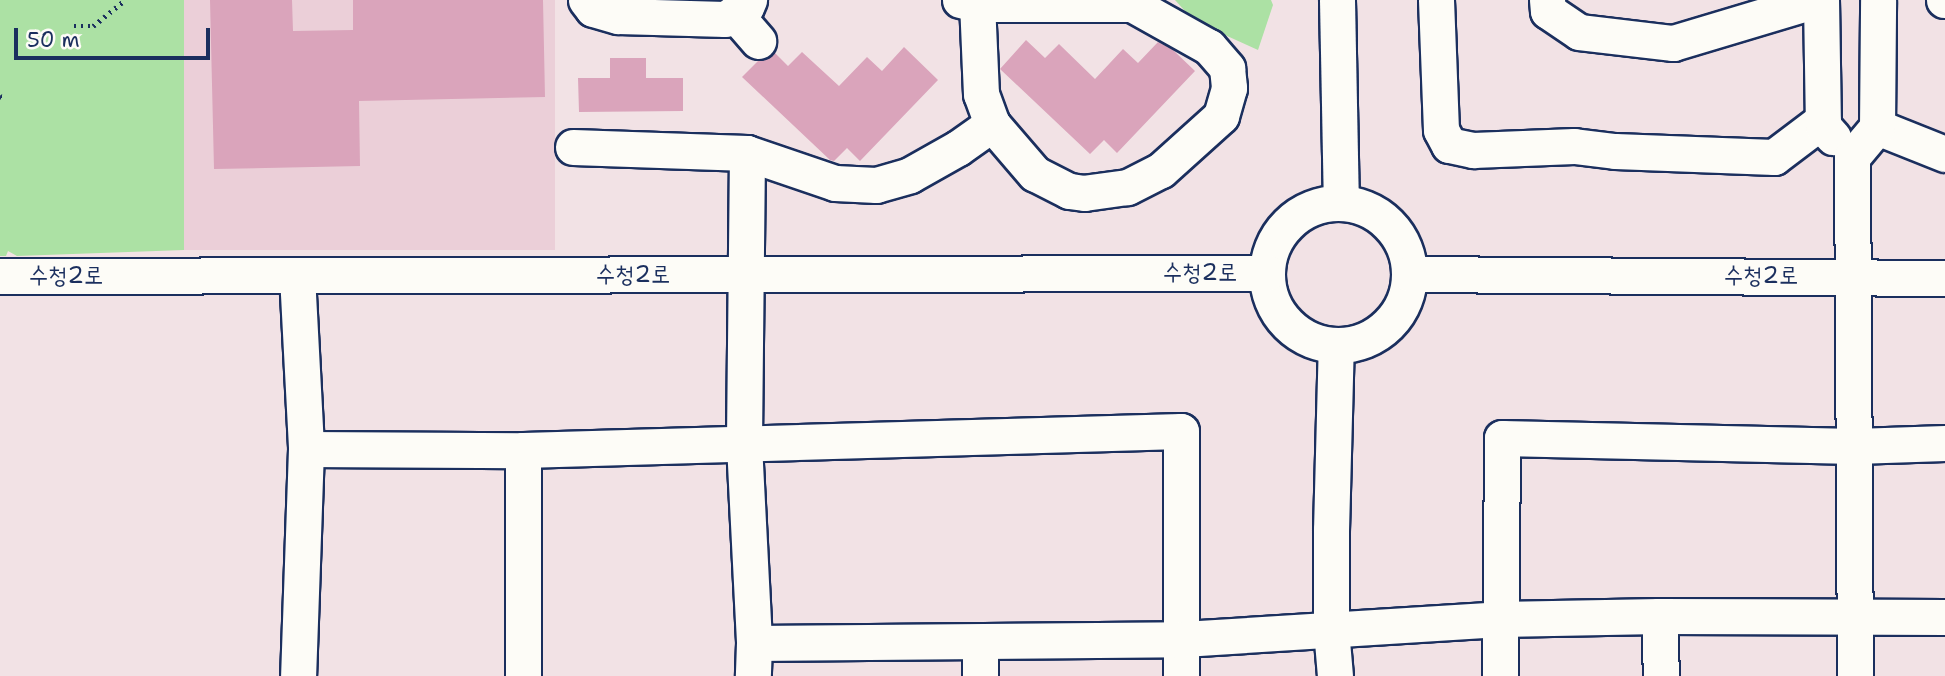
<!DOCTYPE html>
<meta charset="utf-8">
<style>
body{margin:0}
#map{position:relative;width:1945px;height:676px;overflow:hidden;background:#f2e2e5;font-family:"Shantell Sans","Poor Story",sans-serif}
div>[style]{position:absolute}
.built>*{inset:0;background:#ebcfd8;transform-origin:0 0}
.green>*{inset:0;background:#ace1a4}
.building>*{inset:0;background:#daa4bb}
.path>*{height:4.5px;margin-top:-2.25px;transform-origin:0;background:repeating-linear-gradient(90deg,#1b2f5e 0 2px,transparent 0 7px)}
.roads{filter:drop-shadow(2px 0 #1b2f5e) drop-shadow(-2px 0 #1b2f5e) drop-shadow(0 2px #1b2f5e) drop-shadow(0 -2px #1b2f5e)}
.minor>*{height:35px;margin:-17.5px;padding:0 17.5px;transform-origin:17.5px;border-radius:17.5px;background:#fdfcf7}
.minor>.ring{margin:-17.5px;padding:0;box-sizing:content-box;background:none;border:35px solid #fdfcf7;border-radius:50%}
span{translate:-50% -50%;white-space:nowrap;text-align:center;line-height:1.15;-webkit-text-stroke:5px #fdfcf7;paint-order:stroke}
.street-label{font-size:24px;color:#1b2f5e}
.scale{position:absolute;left:14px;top:28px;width:196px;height:32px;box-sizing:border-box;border:4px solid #1b2f5e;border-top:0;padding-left:9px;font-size:21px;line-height:24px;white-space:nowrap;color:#1b2f5e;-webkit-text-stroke:5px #fdfcf7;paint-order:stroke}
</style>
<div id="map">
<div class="built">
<div style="left:184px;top:0;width:371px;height:250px"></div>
</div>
<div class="green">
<div style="clip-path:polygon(0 0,184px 0,184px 250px,17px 256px,8px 251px,6px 256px,0 256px)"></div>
<div style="clip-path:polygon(1175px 0,1271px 0,1273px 5px,1258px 50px,1194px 21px)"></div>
</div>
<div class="building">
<div style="clip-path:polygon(210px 0,292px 0,293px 31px,353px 30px,353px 0,543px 0,545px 97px,359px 101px,360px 166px,214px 169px)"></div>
<div style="clip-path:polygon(1026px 40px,1045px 58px,1059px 44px,1095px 79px,1123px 49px,1138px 63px,1158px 42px,1172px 49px,1195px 71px,1117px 153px,1104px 140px,1090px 154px,1000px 69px)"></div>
<div style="clip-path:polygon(904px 47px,938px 80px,860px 161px,847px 148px,834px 161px,830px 160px,742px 77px,758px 61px,774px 52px,788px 66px,802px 52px,839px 86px,867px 57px,882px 71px)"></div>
<div style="clip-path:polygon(610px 58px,646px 58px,646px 78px,683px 78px,683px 111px,579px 112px,578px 78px,610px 78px)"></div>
</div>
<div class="path">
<div style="left:74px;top:26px;width:19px"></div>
<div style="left:93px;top:26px;width:41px;rotate:-39.1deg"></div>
<div style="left:0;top:96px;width:5px;rotate:22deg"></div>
</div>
<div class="roads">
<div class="minor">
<div style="left:586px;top:0;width:11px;rotate:52deg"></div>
<div style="left:593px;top:9px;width:26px;rotate:16deg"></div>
<div style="left:618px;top:16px;width:107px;rotate:1.6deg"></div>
<div style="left:725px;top:19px;width:24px;rotate:-30deg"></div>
<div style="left:746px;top:7px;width:8px;rotate:-67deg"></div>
<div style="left:960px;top:0;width:17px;rotate:13deg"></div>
<div style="left:977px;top:4px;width:155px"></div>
<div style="left:1132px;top:4px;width:88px;rotate:29.2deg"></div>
<div style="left:1209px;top:47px;width:28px;rotate:49deg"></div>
<div style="left:1227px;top:68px;width:20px;rotate:84deg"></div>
<div style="left:1229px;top:88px;width:29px;rotate:106deg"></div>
<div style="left:1221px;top:116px;width:81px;rotate:138deg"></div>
<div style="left:1161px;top:170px;width:38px;rotate:153deg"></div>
<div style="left:1127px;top:187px;width:43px;rotate:172.1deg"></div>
<div style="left:1084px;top:193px;width:15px;rotate:-172deg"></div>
<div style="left:1069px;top:191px;width:38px;rotate:-153deg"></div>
<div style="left:1035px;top:174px;width:66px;rotate:-130.7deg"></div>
<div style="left:992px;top:124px;width:32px;rotate:-110deg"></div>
<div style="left:981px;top:94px;width:90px;rotate:-92.5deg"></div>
<div style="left:1337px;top:0;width:202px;rotate:88.9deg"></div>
<div style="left:1436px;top:0;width:130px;rotate:87.8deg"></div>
<div style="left:1441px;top:130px;width:17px;rotate:62deg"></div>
<div style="left:1449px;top:145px;width:25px;rotate:12deg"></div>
<div style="left:1473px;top:150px;width:101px;rotate:-2.3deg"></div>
<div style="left:1574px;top:146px;width:41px;rotate:7deg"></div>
<div style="left:1615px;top:151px;width:159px;rotate:2.2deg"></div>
<div style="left:1774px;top:157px;width:61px;rotate:-37.1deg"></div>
<div style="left:1547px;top:0;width:11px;rotate:85deg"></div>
<div style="left:1548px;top:11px;width:37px;rotate:34deg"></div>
<div style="left:1579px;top:32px;width:95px;rotate:6.7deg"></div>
<div style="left:1673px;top:43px;width:149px;rotate:-16.7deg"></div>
<div style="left:1821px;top:0;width:126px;rotate:89.1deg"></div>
<div style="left:1823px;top:126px;width:15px;rotate:48deg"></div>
<div style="left:1944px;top:0;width:1px"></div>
<div style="left:734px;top:13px;width:37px;rotate:49deg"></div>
<div style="left:1877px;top:127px;width:73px;rotate:21.7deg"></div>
<div style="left:573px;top:147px;width:174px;rotate:2deg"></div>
<div style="left:747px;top:153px;width:93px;rotate:18.8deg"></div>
<div style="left:835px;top:183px;width:41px;rotate:2.8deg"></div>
<div style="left:876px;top:185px;width:35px;rotate:-16deg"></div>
<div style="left:910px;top:175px;width:55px;rotate:-29.4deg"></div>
<div style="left:958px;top:148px;width:42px;rotate:-35.2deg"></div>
<div style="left:747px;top:153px;width:291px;rotate:90.6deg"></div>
<div style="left:744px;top:444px;width:199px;rotate:87.1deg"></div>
<div style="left:754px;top:643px;width:33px;rotate:92deg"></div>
<div class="ring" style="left:1267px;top:203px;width:107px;height:107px"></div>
<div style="left:1410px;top:274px;width:535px;rotate:0.43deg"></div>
<div style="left:297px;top:275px;width:174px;rotate:87deg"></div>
<div style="left:306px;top:449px;width:227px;rotate:92deg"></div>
<div style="left:0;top:276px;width:1267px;rotate:-0.14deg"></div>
<div style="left:306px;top:449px;width:217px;rotate:0.3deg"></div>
<div style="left:523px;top:450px;width:658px;rotate:-1.65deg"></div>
<div style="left:1181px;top:431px;width:245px;rotate:90deg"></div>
<div style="left:523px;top:450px;width:226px;rotate:90deg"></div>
<div style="left:1659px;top:616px;width:60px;rotate:88.1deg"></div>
<div style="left:754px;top:643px;width:429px;rotate:-0.5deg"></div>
<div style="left:1183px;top:639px;width:317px;rotate:-3.6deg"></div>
<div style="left:1499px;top:619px;width:160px;rotate:-1.1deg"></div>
<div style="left:1659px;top:616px;width:286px;rotate:0.2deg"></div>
<div style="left:980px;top:676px;width:33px;rotate:-90deg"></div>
<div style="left:1335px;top:676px;width:47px;rotate:-94.9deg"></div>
<div style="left:1331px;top:629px;width:99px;rotate:-90deg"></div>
<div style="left:1331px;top:530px;width:185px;rotate:-88.5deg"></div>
<div style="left:1500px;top:676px;width:238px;rotate:-89.5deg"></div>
<div style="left:1502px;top:438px;width:353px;rotate:1.3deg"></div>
<div style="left:1855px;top:446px;width:90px;rotate:-1.9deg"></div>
<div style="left:1855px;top:676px;width:519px;rotate:-90.33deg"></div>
<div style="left:1852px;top:157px;width:39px;rotate:-50deg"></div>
<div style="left:1877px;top:127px;width:127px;rotate:-89.5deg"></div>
</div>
</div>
<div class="street-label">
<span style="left:1200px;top:273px">수청2로</span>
<span style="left:633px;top:275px">수청2로</span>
<span style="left:66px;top:276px">수청2로</span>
<span style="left:1761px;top:276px">수청2로</span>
</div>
<div class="scale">50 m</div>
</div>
